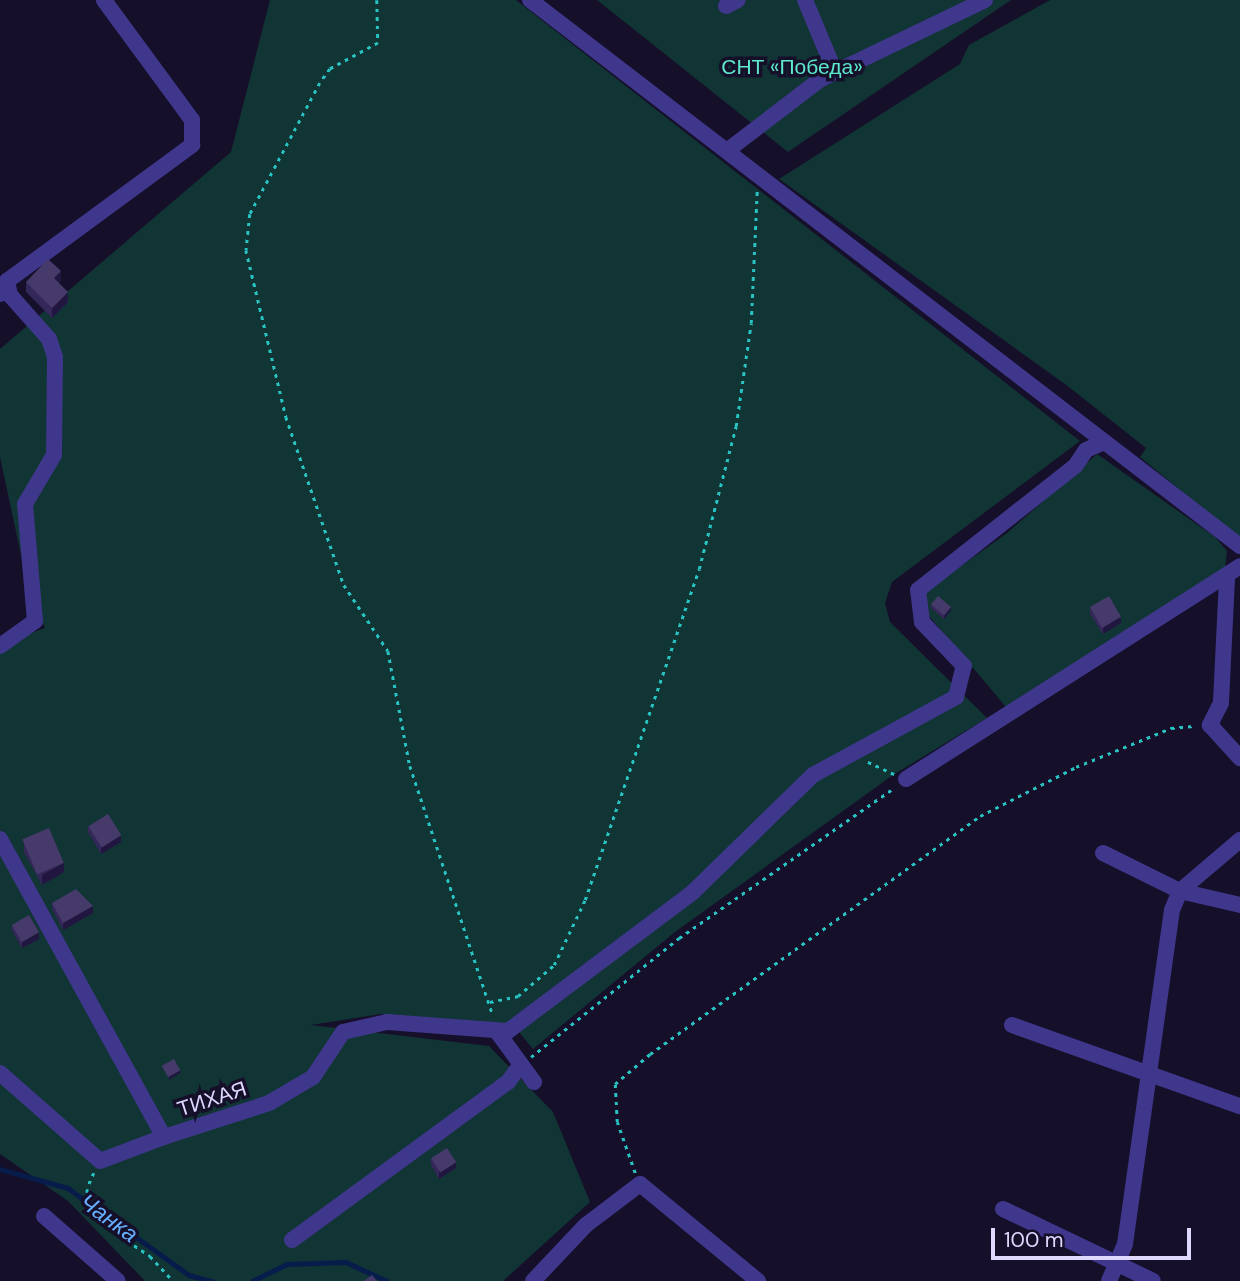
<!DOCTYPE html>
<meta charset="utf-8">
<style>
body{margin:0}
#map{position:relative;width:1240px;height:1281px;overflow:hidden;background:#150f2a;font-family:"DM Sans",sans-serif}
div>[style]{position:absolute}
.green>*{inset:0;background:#113435}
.stream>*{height:4.5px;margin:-2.25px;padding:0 2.25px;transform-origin:2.25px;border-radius:2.25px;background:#071c4b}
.path>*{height:2.5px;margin-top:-1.25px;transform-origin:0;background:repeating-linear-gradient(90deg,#28c3c3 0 3.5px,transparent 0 8.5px)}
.minor>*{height:16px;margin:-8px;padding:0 8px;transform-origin:8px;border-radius:8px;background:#3f378c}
.wall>*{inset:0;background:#342759}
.shaded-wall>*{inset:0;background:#20163f}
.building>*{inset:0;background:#463a6b;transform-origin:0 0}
span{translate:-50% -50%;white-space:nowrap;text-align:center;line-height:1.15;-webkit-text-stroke:7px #150f2a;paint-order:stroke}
.park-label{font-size:21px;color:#5ce8cd}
.street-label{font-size:21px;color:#dfd8ff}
.water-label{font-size:23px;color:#66afff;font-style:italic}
.scale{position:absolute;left:991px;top:1228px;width:200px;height:32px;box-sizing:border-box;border:4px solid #dfd8ff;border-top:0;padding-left:9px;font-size:21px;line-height:24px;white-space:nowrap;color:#dfd8ff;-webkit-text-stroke:5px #150f2a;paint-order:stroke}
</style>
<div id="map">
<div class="green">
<div style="clip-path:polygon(270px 0,516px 0,1080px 441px,892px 582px,885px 603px,890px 622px,987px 718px,893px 775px,675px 932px,533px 1049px,519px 1032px,381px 1014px,311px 1025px,489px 1046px,553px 1112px,590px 1202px,503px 1281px,145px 1281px,68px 1201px,0 1154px,0 644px,45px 628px,30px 597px,0 457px,0 349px,231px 152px)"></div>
<div style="clip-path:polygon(597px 0,1011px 0,788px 152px)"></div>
<div style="clip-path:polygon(1050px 0,1240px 0,1240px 539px,1140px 457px,1146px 448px,1065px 384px,779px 179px,960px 64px,969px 45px)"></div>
<div style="clip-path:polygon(1097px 454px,1215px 537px,1227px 551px,1225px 568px,1006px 707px,924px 610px,925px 592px,1007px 533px)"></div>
</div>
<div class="stream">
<div style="left:0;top:1169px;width:71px;rotate:15.6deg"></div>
<div style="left:68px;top:1188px;width:149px;rotate:35.7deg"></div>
<div style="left:189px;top:1275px;width:24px;rotate:15deg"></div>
<div style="left:252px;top:1281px;width:39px;rotate:-26deg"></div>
<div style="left:287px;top:1264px;width:59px;rotate:-1.9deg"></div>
<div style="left:346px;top:1262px;width:45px;rotate:24.9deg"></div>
</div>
<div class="path">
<div style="left:377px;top:0;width:43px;rotate:88.7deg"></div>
<div style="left:378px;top:43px;width:55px;rotate:151.6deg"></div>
<div style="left:330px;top:69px;width:17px;rotate:126deg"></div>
<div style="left:320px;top:83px;width:149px;rotate:118.1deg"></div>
<div style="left:250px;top:214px;width:36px;rotate:96deg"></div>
<div style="left:246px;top:250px;width:172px;rotate:76.5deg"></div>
<div style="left:286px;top:417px;width:178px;rotate:71deg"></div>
<div style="left:344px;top:585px;width:79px;rotate:56.3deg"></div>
<div style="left:388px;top:651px;width:117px;rotate:79.2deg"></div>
<div style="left:410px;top:766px;width:263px;rotate:71.6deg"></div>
<div style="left:868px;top:762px;width:29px;rotate:25deg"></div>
<div style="left:490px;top:1002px;width:29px;rotate:-12deg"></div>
<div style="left:518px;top:996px;width:48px;rotate:-40.7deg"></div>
<div style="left:554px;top:965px;width:72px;rotate:-64.5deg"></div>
<div style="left:585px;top:900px;width:350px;rotate:-71deg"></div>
<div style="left:699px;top:569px;width:148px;rotate:-75.5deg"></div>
<div style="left:736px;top:426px;width:104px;rotate:-81.7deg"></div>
<div style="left:751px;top:323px;width:132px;rotate:-87.4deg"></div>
<div style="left:531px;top:1057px;width:190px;rotate:-38.8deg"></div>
<div style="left:679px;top:938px;width:262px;rotate:-34.9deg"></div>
<div style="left:94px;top:1173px;width:17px;rotate:114deg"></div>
<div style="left:87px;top:1189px;width:28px;rotate:80deg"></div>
<div style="left:92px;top:1217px;width:70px;rotate:33.9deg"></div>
<div style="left:150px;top:1256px;width:34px;rotate:47deg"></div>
<div style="left:635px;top:1173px;width:54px;rotate:-109.4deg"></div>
<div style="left:617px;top:1122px;width:38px;rotate:-93deg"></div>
<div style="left:615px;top:1084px;width:46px;rotate:-40.6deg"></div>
<div style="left:650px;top:1054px;width:407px;rotate:-35.8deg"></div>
<div style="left:980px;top:816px;width:108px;rotate:-27deg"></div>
<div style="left:1076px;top:767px;width:103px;rotate:-22.3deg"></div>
<div style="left:1171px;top:728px;width:25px;rotate:-5deg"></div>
</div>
<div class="minor">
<div style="left:530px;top:0;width:896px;rotate:37.56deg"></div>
<div style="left:805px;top:0;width:78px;rotate:67.4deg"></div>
<div style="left:726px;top:6px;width:13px;rotate:-27deg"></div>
<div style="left:728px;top:150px;width:117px;rotate:-37.4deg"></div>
<div style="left:821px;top:79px;width:182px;rotate:-25.7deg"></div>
<div style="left:0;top:294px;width:15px;rotate:-62deg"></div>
<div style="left:7px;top:281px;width:230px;rotate:-36.3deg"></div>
<div style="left:192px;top:145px;width:25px;rotate:-90deg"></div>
<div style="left:192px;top:120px;width:149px;rotate:-126.3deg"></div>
<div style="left:1227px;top:579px;width:124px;rotate:92.8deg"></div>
<div style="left:1221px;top:703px;width:25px;rotate:117deg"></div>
<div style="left:1210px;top:725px;width:45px;rotate:47.7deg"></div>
<div style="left:0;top:646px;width:43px;rotate:-35.5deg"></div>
<div style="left:35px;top:621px;width:117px;rotate:-94.9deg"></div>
<div style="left:25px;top:504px;width:57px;rotate:-59.4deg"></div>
<div style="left:54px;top:455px;width:98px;rotate:-89.4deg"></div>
<div style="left:55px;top:357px;width:19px;rotate:-108deg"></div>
<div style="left:49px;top:339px;width:59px;rotate:-131.6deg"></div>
<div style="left:10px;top:295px;width:14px;rotate:-102deg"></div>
<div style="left:906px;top:779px;width:396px;rotate:-32.5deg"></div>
<div style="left:0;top:839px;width:340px;rotate:61.2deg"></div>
<div style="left:164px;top:1137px;width:110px;rotate:-17.9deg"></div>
<div style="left:269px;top:1103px;width:51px;rotate:-30.6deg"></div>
<div style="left:313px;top:1077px;width:54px;rotate:-56.3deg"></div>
<div style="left:343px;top:1032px;width:45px;rotate:-12.8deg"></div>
<div style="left:387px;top:1022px;width:121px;rotate:4.3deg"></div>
<div style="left:508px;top:1031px;width:231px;rotate:-36.9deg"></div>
<div style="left:693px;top:892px;width:168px;rotate:-44.3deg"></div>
<div style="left:813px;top:775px;width:163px;rotate:-28.6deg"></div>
<div style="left:956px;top:697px;width:32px;rotate:-76deg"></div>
<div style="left:964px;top:666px;width:61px;rotate:-133.7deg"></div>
<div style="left:922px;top:622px;width:32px;rotate:-97deg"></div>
<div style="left:918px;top:590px;width:201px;rotate:-38.3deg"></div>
<div style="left:1076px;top:465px;width:18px;rotate:-56deg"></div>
<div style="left:1086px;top:450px;width:17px;rotate:-24deg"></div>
<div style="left:1103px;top:853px;width:86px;rotate:26.3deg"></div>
<div style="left:1180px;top:891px;width:62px;rotate:13.1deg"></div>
<div style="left:1012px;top:1025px;width:242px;rotate:19.6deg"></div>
<div style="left:498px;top:1033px;width:61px;rotate:53.7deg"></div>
<div style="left:0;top:1073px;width:133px;rotate:41.3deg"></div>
<div style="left:100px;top:1161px;width:68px;rotate:-20.6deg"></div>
<div style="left:1003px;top:1209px;width:166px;rotate:25.6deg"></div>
<div style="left:44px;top:1216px;width:98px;rotate:41.3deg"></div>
<div style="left:292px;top:1240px;width:268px;rotate:-36.2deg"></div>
<div style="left:508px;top:1082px;width:17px;rotate:-54deg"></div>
<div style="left:533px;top:1281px;width:77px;rotate:-46.6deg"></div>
<div style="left:586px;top:1225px;width:68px;rotate:-37.2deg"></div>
<div style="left:640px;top:1184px;width:153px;rotate:39.4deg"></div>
<div style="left:1109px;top:1281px;width:40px;rotate:-66.6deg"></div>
<div style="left:1125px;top:1244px;width:337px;rotate:-82deg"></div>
<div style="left:1172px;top:910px;width:21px;rotate:-67deg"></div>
<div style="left:1180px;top:891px;width:79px;rotate:-40.4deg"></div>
</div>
<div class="wall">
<div style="clip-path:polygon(61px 281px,59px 283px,68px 302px,52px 318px,26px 292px,26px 282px)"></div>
<div style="clip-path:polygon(931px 605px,951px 610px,944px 619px,931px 608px)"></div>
<div style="clip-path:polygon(1090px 607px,1121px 623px,1103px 634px,1090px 614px)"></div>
<div style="clip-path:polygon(88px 826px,121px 842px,101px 854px,88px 832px)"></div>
<div style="clip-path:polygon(24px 842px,64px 872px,42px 885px,24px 852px)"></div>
<div style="clip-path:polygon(52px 903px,93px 913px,63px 930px,52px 909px)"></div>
<div style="clip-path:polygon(12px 925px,39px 939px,22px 948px,12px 931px)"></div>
<div style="clip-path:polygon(431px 1159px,456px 1168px,439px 1179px,431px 1165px)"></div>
</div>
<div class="shaded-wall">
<div style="clip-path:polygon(61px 271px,61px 281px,54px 288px,54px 278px)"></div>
<div style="clip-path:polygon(68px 292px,68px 302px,52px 318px,52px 308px)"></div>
<div style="clip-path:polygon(951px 607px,951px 610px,944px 619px,944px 616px)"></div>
<div style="clip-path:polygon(1121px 617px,1121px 623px,1103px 634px,1103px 628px)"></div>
<div style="clip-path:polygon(121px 835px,121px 842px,101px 854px,101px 848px)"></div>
<div style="clip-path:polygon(64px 863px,64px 872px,42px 885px,42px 875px)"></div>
<div style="clip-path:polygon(93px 906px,93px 913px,63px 930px,63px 923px)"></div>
<div style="clip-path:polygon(39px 932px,39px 939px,22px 948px,22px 942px)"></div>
<div style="clip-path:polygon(180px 1070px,180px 1073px,169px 1080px,169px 1077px)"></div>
<div style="clip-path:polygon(456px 1162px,456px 1168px,439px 1179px,439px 1172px)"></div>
</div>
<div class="building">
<div style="clip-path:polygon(48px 259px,61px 271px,54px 278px,68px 292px,52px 308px,26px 282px)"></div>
<div style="left:938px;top:596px;width:17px;height:11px;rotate:40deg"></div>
<div style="left:1109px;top:596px;width:24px;height:22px;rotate:60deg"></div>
<div style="left:108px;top:814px;width:25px;height:23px;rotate:58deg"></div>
<div style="left:49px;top:828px;width:38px;height:29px;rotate:67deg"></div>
<div style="clip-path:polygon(76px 889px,93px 906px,63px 923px,52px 903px)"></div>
<div style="left:29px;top:915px;width:20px;height:20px;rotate:60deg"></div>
<div style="left:174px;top:1059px;width:13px;height:14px;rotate:61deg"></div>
<div style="left:447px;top:1148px;width:17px;height:19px;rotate:57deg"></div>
<div style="clip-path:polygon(372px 1275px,377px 1281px,364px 1281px)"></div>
</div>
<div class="park-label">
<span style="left:792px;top:67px">СНТ «Победа»</span>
</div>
<div class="street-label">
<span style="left:212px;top:1099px;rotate:-18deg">ТИХАЯ</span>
</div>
<div class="water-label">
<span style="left:109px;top:1218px;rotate:36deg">Чанка</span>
</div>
<div class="scale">100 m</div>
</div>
